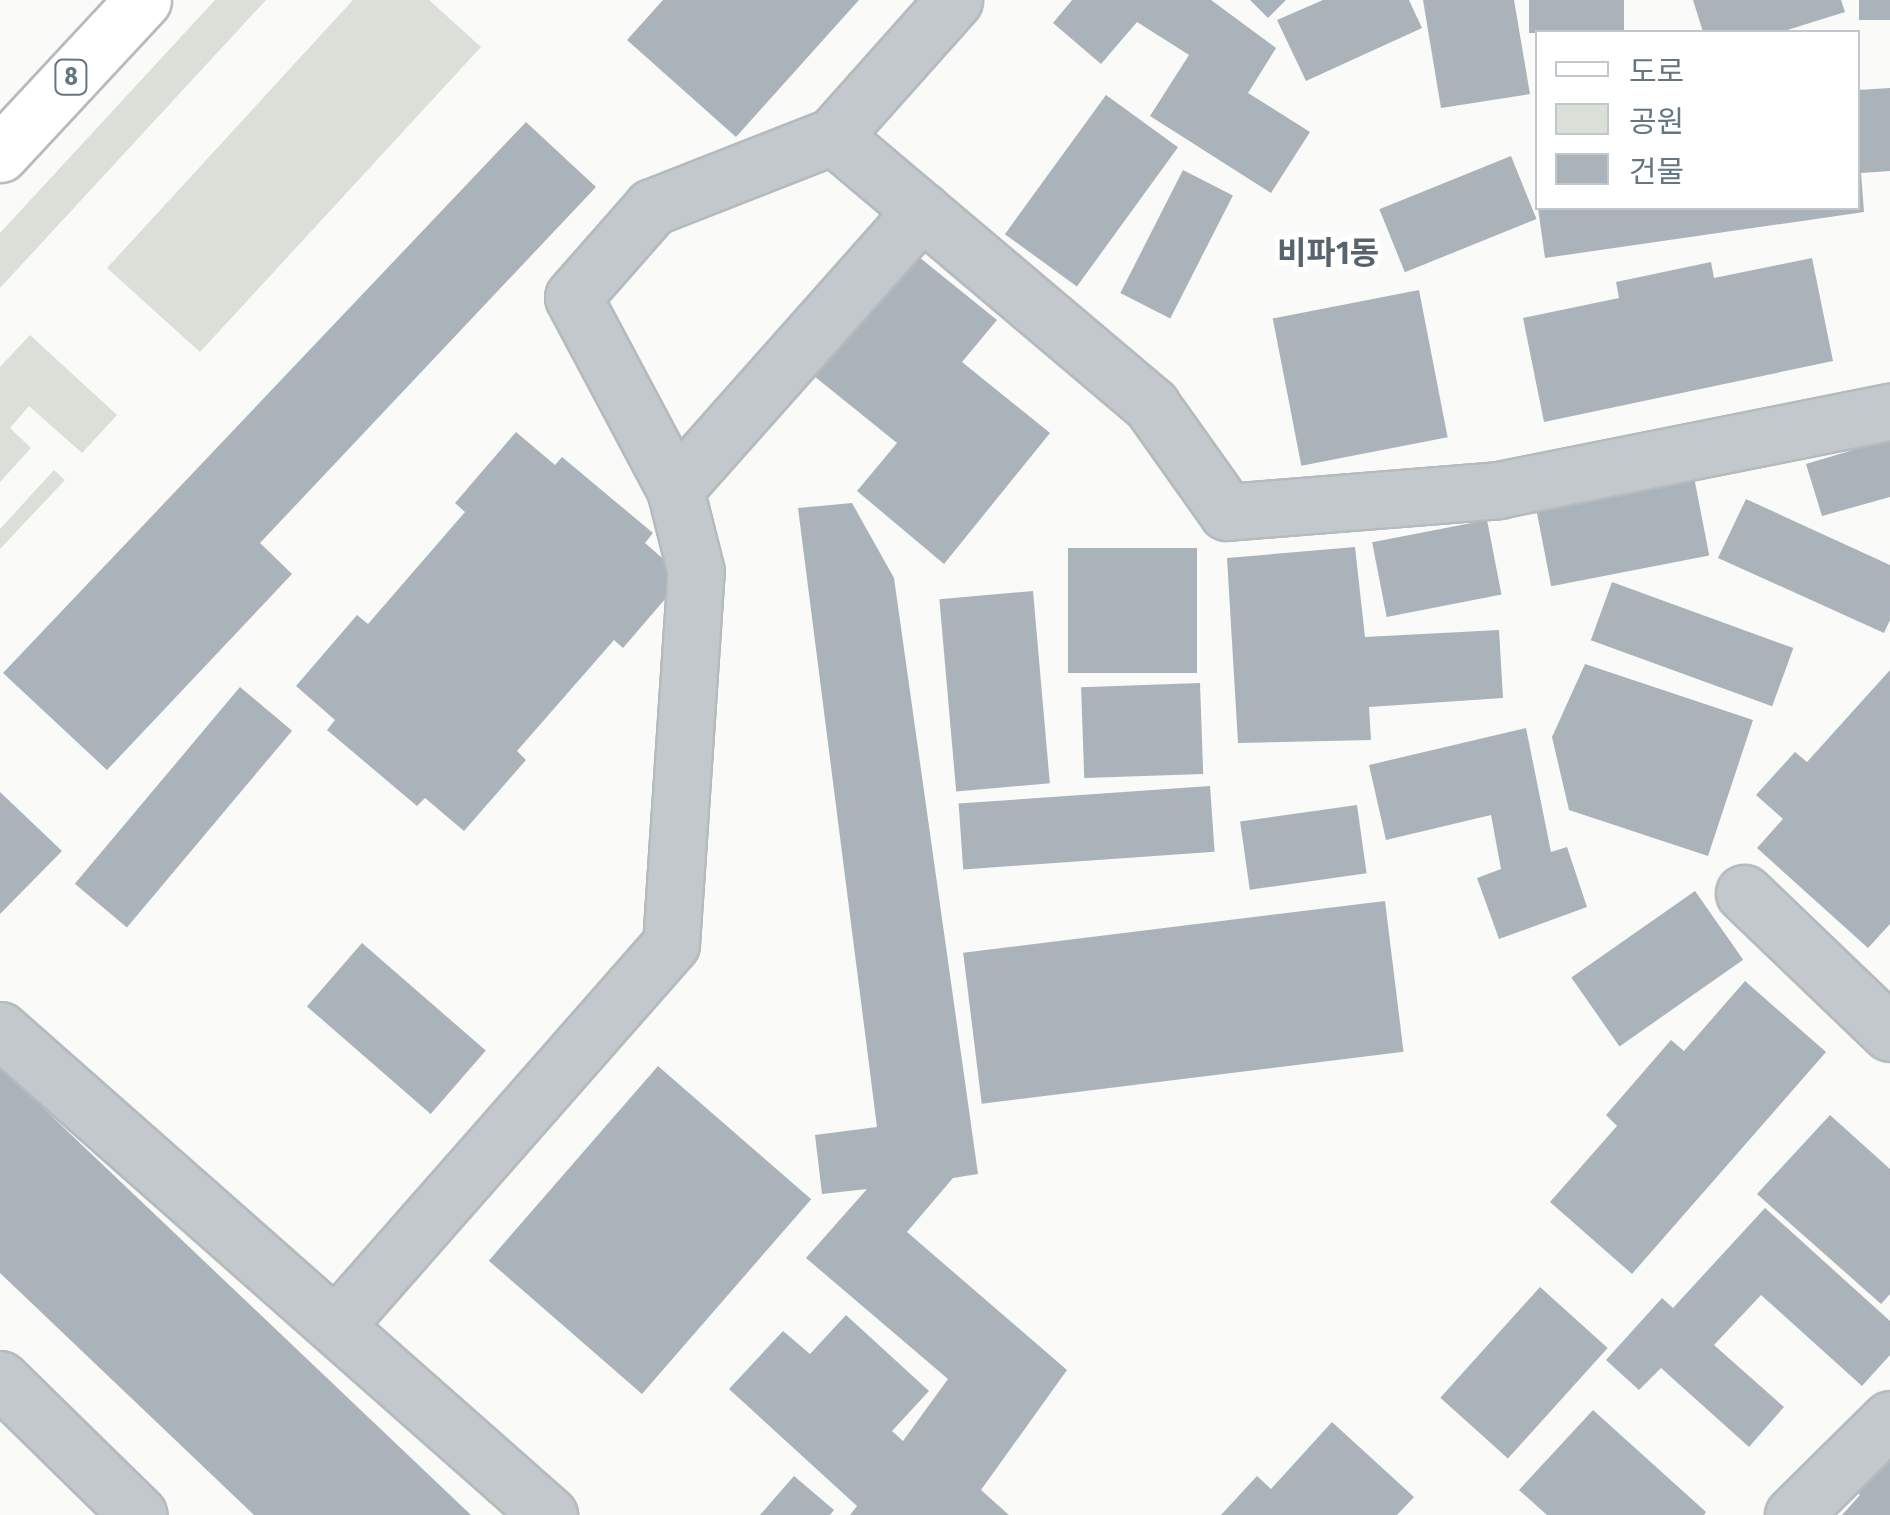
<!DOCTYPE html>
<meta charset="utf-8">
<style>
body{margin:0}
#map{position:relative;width:1890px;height:1515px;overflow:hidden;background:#fafaf8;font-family:"Fira Sans Condensed","Noto Sans KR",sans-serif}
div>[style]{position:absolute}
.green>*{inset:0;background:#dadfd7}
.building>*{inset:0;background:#aab3b9;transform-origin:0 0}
.roads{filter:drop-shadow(2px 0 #b5babe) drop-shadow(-2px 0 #b5babe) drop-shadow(0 2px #b5babe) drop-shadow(0 -2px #b5babe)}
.street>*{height:55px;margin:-27.5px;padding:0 27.5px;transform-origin:27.5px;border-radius:27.5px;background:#c3c8cc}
.primary>*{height:55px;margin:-27.5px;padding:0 27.5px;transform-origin:27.5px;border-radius:27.5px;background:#fff}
span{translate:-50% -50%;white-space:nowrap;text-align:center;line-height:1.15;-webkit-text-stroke:10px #fff;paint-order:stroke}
.shield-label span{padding:2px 8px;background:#fff;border:2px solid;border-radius:8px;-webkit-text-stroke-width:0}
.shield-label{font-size:25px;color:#657683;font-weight:700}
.quarter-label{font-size:32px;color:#57646e;font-weight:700}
.legend{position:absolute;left:1535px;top:30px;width:325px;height:180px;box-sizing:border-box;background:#fff;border:2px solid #c1c8cd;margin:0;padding:12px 18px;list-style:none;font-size:30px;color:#657683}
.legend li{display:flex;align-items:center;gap:20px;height:50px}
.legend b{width:50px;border:2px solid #c1c8cd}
</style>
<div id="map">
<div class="green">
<div style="clip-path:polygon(215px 0,266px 0,0 288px,0 233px)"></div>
<div style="clip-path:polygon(353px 0,429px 0,481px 47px,200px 352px,107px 268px)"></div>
<div style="clip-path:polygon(30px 335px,117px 415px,82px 453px,29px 406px,10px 428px,31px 448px,0 482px,0 367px)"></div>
<div style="clip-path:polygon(54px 470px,65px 480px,0 549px,0 529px)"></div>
</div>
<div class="building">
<div style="clip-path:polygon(663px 0,859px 0,736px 137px,627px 40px)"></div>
<div style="clip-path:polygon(1072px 0,1211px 0,1276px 48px,1248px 93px,1310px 132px,1271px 193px,1150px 116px,1189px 55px,1137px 22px,1101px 64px,1053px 23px)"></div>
<div style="clip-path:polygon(1250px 0,1286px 0,1268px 18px)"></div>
<div style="clip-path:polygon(1323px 0,1409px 0,1422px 28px,1306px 81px,1277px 20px)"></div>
<div style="clip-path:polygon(1423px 0,1514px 0,1530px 94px,1441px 108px)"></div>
<div style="left:1529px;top:0;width:95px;height:33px"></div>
<div style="clip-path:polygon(1693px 0,1841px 0,1845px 12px,1781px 32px,1703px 32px)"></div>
<div style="left:1859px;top:0;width:31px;height:20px"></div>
<div style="clip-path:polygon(1890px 88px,1890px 171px,1861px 173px,1864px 212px,1545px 258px,1538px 208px,1858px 208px,1858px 90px)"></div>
<div style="left:1106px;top:95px;width:89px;height:172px;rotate:36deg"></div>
<div style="clip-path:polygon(526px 122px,596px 187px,260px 543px,292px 574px,107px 770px,3px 673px)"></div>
<div style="left:1511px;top:156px;width:68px;height:142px;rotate:68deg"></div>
<div style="left:1183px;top:170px;width:56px;height:138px;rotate:27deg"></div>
<div style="clip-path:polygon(914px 253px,997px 320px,962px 362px,1050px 433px,944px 564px,857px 491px,897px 443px,814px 376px)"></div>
<div style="clip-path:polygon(1812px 258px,1833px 361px,1544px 422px,1523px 318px,1619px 298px,1616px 282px,1711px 262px,1714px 278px)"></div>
<div style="left:1419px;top:290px;width:150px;height:149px;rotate:79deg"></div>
<div style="clip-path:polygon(516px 432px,555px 465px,562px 457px,653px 533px,645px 543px,684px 577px,623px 648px,614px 640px,517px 751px,526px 760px,464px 831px,425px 798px,417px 806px,327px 730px,335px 720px,296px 686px,357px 615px,368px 624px,465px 512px,455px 503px)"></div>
<div style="clip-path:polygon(1890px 439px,1890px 497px,1822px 516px,1806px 464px)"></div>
<div style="left:1693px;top:472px;width:85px;height:161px;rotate:79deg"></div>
<div style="clip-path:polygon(1746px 499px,1890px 565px,1890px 620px,1884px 633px,1718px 558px)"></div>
<div style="clip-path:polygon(852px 503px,894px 578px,978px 1174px,953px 1178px,907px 1232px,1067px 1370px,981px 1490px,1009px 1515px,850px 1515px,857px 1506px,729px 1389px,783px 1331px,810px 1354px,846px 1315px,929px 1391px,892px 1431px,903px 1441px,948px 1379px,806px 1258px,867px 1189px,822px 1194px,815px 1135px,877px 1127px,798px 508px)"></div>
<div style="left:1487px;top:520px;width:76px;height:117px;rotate:79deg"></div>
<div style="clip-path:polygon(1355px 547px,1365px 637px,1499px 630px,1503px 698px,1369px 707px,1371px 740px,1238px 743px,1227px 558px)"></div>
<div style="left:1068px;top:548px;width:129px;height:125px"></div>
<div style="left:1612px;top:582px;width:193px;height:62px;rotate:20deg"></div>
<div style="left:1033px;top:591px;width:193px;height:94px;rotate:85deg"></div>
<div style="clip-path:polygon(1585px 664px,1753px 720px,1708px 856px,1569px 810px,1552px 737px)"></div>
<div style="clip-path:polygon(1890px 670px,1890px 924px,1868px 948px,1757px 848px,1783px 819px,1756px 795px,1795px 752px,1807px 762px)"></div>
<div style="left:1200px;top:683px;width:91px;height:119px;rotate:88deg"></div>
<div style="left:240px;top:687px;width:68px;height:257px;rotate:40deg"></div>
<div style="clip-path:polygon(1526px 728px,1551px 852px,1567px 847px,1587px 907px,1499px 939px,1477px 878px,1501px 869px,1491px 815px,1386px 840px,1369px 765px)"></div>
<div style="left:1210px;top:786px;width:66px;height:252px;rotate:86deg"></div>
<div style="clip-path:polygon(0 792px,62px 851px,0 914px)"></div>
<div style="left:1357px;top:805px;width:69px;height:118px;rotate:82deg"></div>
<div style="left:1695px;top:891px;width:84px;height:151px;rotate:55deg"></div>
<div style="left:1385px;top:901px;width:152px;height:425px;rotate:83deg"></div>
<div style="left:362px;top:943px;width:164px;height:84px;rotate:41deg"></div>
<div style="clip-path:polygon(1745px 981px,1826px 1052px,1632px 1274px,1550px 1202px,1617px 1126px,1606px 1115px,1671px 1040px,1684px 1051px)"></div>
<div style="left:658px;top:1066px;width:203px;height:258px;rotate:41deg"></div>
<div style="clip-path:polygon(0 1067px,471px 1515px,254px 1515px,0 1273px)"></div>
<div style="clip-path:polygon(1830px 1115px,1890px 1169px,1890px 1294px,1881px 1304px,1757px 1194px)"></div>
<div style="clip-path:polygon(1765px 1208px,1890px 1321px,1890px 1355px,1862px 1386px,1761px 1295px,1714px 1345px,1784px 1407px,1749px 1447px,1661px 1368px,1639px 1390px,1606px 1360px,1662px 1298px,1673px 1308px)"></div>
<div style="left:1540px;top:1287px;width:91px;height:149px;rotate:42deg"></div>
<div style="clip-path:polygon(1593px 1410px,1706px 1512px,1704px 1515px,1547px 1515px,1519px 1490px)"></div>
<div style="clip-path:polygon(1332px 1422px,1414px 1497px,1397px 1515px,1221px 1515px,1257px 1476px,1271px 1489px)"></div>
<div style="clip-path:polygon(1890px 1444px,1890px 1515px,1842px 1515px,1860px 1495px,1851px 1487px)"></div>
<div style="clip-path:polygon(794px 1476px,834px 1510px,830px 1515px,760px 1515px)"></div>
</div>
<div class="roads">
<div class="street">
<div style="left:833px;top:136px;width:182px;rotate:-48.3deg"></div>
<div style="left:675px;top:489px;width:372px;rotate:-48.4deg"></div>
<div style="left:1744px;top:893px;width:202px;rotate:43.8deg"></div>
<div style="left:0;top:1030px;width:733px;rotate:41.46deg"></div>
<div style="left:337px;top:1324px;width:506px;rotate:-48.69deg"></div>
<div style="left:671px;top:944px;width:373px;rotate:-86.2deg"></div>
<div style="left:696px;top:572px;width:86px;rotate:-104.2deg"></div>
<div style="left:675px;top:489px;width:217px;rotate:-118deg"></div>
<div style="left:573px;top:297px;width:120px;rotate:-48.7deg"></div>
<div style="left:652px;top:207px;width:194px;rotate:-21.4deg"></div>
<div style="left:833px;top:136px;width:417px;rotate:40.2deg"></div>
<div style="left:1151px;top:405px;width:131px;rotate:54.6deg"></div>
<div style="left:1227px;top:512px;width:272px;rotate:-4.6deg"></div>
<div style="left:1498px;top:490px;width:400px;rotate:-11.3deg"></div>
<div style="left:0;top:1379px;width:194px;rotate:44.4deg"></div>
<div style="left:1793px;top:1515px;width:136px;rotate:-44.7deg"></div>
</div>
<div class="primary">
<div style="left:0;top:154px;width:210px;rotate:-47.1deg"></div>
</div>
</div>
<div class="shield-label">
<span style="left:71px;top:77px">8</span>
</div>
<div class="quarter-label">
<span style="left:1328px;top:253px">비파1동</span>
</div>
<ul class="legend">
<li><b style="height:12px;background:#fff"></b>도로</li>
<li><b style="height:28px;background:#dadfd7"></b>공원</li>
<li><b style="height:28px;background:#aab3b9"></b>건물</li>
</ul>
</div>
